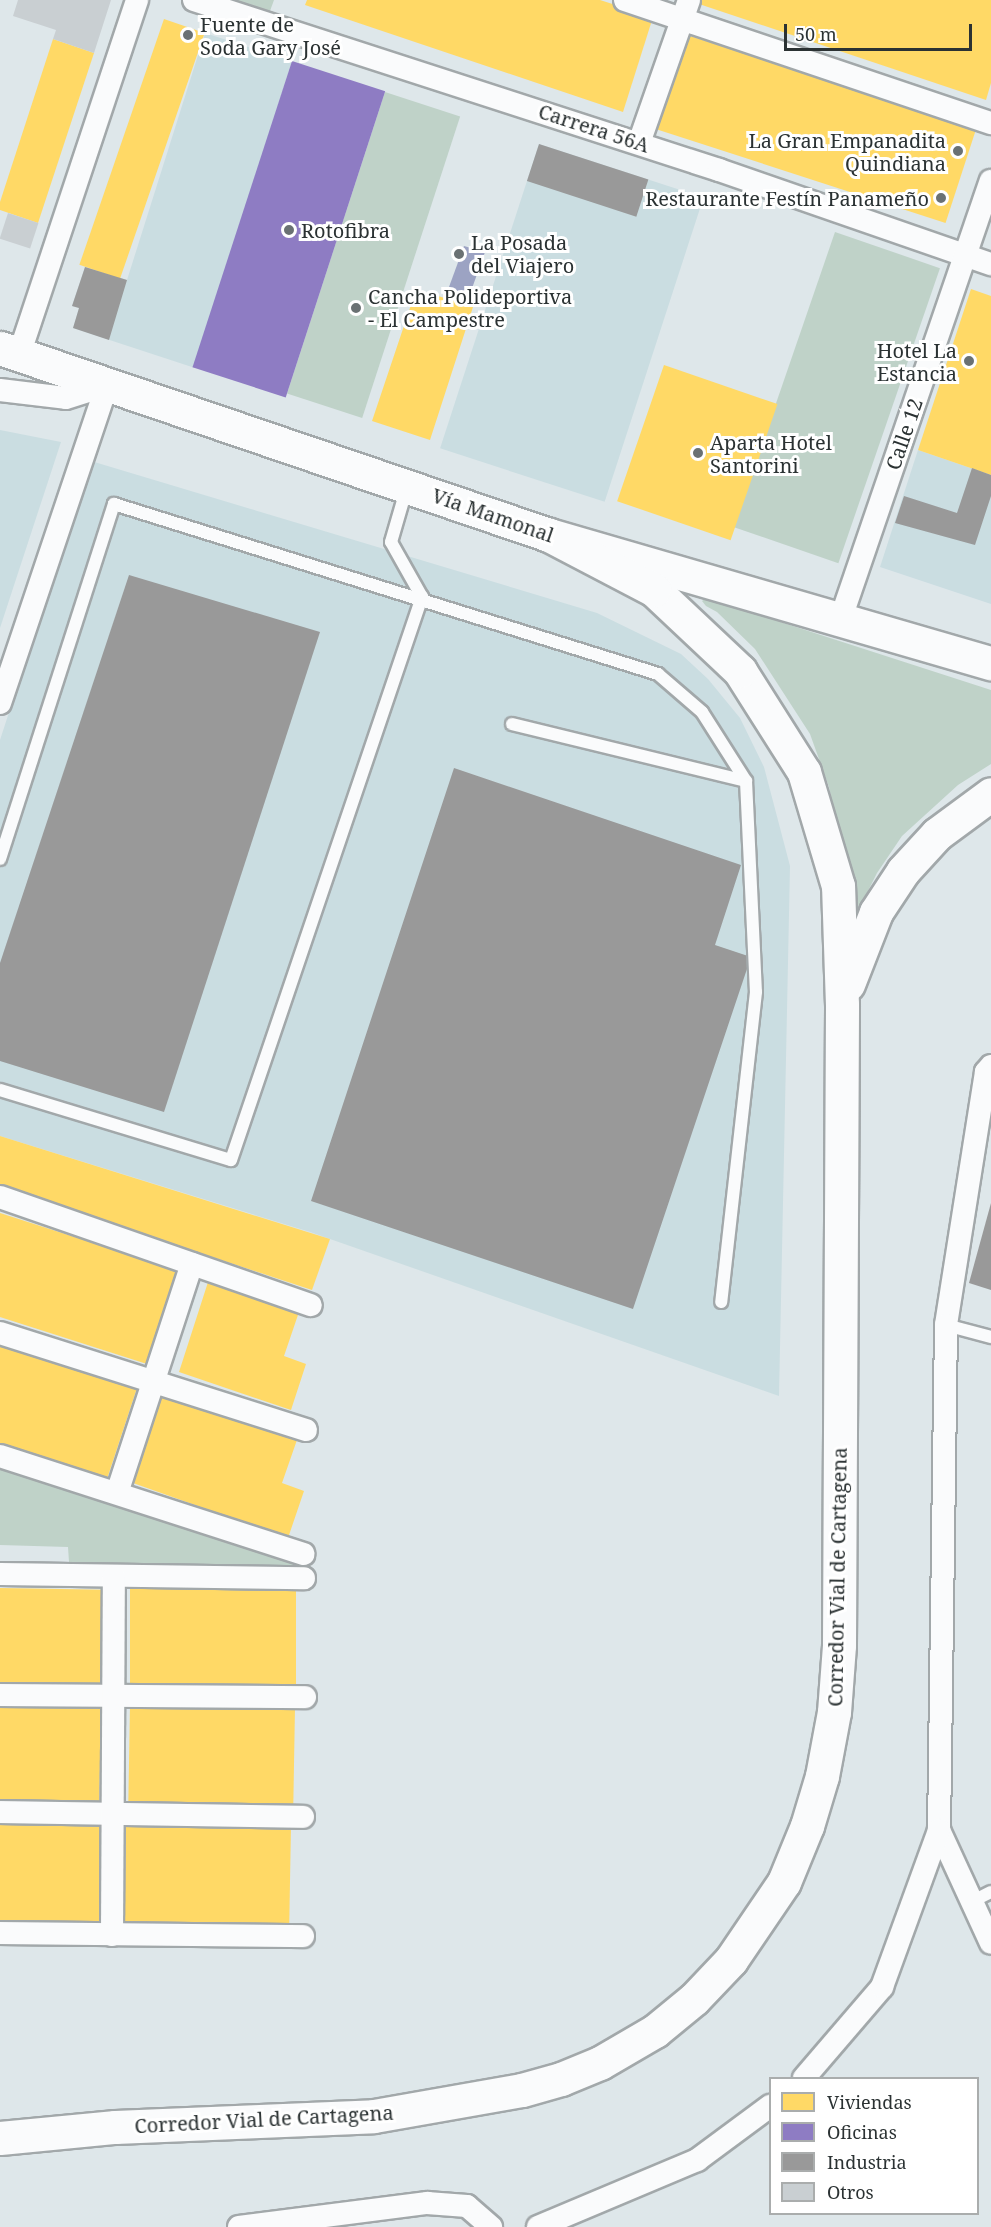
<!DOCTYPE html>
<meta charset="utf-8">
<style>
body{margin:0}
#map{position:relative;width:991px;height:2227px;overflow:hidden;background:#dee7ea;font-family:"Noto Serif",serif}
div>[style]{position:absolute}
.built>*{inset:0;background:#cadde1;transform-origin:0 0}
.green>*{inset:0;background:#bfd2c8;transform-origin:0 0}
.water>*{inset:0;background:#9ca3c3}
.homes>*{inset:0;background:#ffd966;transform-origin:0 0}
.offices>*{inset:0;background:#8e7cc3;transform-origin:0 0}
.industry>*{inset:0;background:#999;transform-origin:0 0}
.building>*{inset:0;background:#c9cfd2;transform-origin:0 0}
.roads{filter:drop-shadow(2px 0 #a2a8aa) drop-shadow(-2px 0 #a2a8aa) drop-shadow(0 2px #a2a8aa) drop-shadow(0 -2px #a2a8aa)}
.lane>*{height:12px;margin:-6px;padding:0 6px;transform-origin:6px;border-radius:6px;background:#fafbfc}
.street>*{height:22px;margin:-11px;padding:0 11px;transform-origin:11px;border-radius:11px;background:#fafbfc}
.primary>*{height:33px;margin:-16.5px;padding:0 16.5px;transform-origin:16.5px;border-radius:16.5px;background:#fafbfc}
.dots>*{width:16px;height:16px;translate:-50% -50%;box-sizing:border-box;border:3px solid #fff;border-radius:50%}
span{translate:-50% -50%;white-space:nowrap;text-align:center;line-height:1.15;-webkit-text-stroke:6px #fff;paint-order:stroke}
.poi-label{font-size:20px;color:#2b3233}
.left{translate:0 -50%;text-align:left}
.right{translate:-100% -50%;text-align:right}
.street-label{font-size:20px;color:#2b3233}
.legend{position:absolute;left:769px;top:2077px;width:210px;height:138px;box-sizing:border-box;background:#fff;border:2px solid #aaadad;margin:0;padding:8px 10px;list-style:none;font-size:18px;color:#2b3233}
.legend li{display:flex;align-items:center;gap:12px;height:30px}
.legend b{width:30px;border:2px solid #aaadad}
.scale{position:absolute;left:784px;top:24px;width:188px;height:27px;box-sizing:border-box;border:3px solid #2b3233;border-top:0;padding-left:8px;font-size:18px;line-height:21px;white-space:nowrap;color:#2b3233;-webkit-text-stroke:4px #fff;paint-order:stroke}
</style>
<div id="map">
<div class="built">
<div style="clip-path:polygon(205px 33px,292px 61px,195px 368px,73px 328px,79px 308px,72px 306px,85px 267px,127px 280px)"></div>
<div style="left:539px;top:144px;width:173px;height:320px;rotate:18deg"></div>
<div style="clip-path:polygon(0 430px,61px 442px,0 628px)"></div>
<div style="clip-path:polygon(918px 450px,991px 475px,991px 604px,880px 567px)"></div>
<div style="clip-path:polygon(91px 461px,597px 613px,681px 654px,708px 679px,740px 718px,764px 767px,790px 866px,779px 1396px,310px 1232px,0 1136px,0 740px)"></div>
</div>
<div class="green">
<div style="clip-path:polygon(235px 0,274px 0,270px 11px)"></div>
<div style="left:385px;top:92px;width:79px;height:317px;rotate:18deg"></div>
<div style="left:835px;top:232px;width:111px;height:312px;rotate:19deg"></div>
<div style="clip-path:polygon(706px 598px,991px 690px,991px 764px,958px 785px,902px 836px,877px 873px,855px 917px,829px 787px,810px 734px,755px 649px,717px 612px,706px 606px,702px 601px)"></div>
<div style="clip-path:polygon(0 1469px,304px 1561px,305px 1572px,69px 1562px,68px 1547px,0 1545px)"></div>
</div>
<div class="water">
<div style="clip-path:polygon(464px 246px,485px 252px,470px 294px,457px 296px,449px 287px)"></div>
</div>
<div class="homes">
<div style="clip-path:polygon(307px 0,600px 0,653px 17px,623px 112px,305px 5px)"></div>
<div style="clip-path:polygon(700px 0,991px 0,991px 83px,986px 100px,699px 4px)"></div>
<div style="left:164px;top:19px;width:43px;height:260px;rotate:19deg"></div>
<div style="left:687px;top:35px;width:304px;height:99px;rotate:18deg"></div>
<div style="clip-path:polygon(53px 39px,94px 53px,38px 223px,0 210px,0 202px)"></div>
<div style="clip-path:polygon(971px 289px,991px 296px,991px 475px,918px 450px)"></div>
<div style="clip-path:polygon(435px 295px,473px 307px,430px 440px,372px 421px,413px 299px,431px 305px)"></div>
<div style="left:664px;top:365px;width:120px;height:144px;rotate:19deg"></div>
<div style="clip-path:polygon(0 1136px,330px 1239px,312px 1290px,0 1187px)"></div>
<div style="clip-path:polygon(0 1213px,177px 1270px,147px 1364px,0 1317px)"></div>
<div style="clip-path:polygon(209px 1279px,300px 1309px,284px 1356px,306px 1364px,291px 1410px,179px 1372px)"></div>
<div style="clip-path:polygon(0 1339px,138px 1385px,107px 1479px,0 1444px)"></div>
<div style="clip-path:polygon(164px 1390px,298px 1437px,282px 1483px,304px 1491px,288px 1538px,133px 1483px)"></div>
<div style="left:130px;top:1587px;width:166px;height:98px"></div>
<div style="left:0;top:1588px;width:105px;height:99px;rotate:1deg"></div>
<div style="left:0;top:1704px;width:101px;height:99px;rotate:1deg"></div>
<div style="left:130px;top:1706px;width:165px;height:98px;rotate:1deg"></div>
<div style="left:0;top:1821px;width:102px;height:99px;rotate:1deg"></div>
<div style="left:126px;top:1823px;width:165px;height:99px;rotate:1deg"></div>
</div>
<div class="offices">
<div style="left:292px;top:61px;width:98px;height:322px;rotate:18deg"></div>
</div>
<div class="industry">
<div style="left:539px;top:144px;width:115px;height:39px;rotate:18deg"></div>
<div style="clip-path:polygon(85px 267px,127px 280px,109px 340px,73px 328px,79px 308px,72px 306px)"></div>
<div style="clip-path:polygon(972px 468px,991px 475px,991px 496px,975px 545px,895px 523px,904px 496px,957px 513px)"></div>
<div style="clip-path:polygon(129px 575px,320px 632px,164px 1112px,0 1061px,0 963px)"></div>
<div style="clip-path:polygon(454px 768px,741px 865px,715px 945px,751px 957px,633px 1309px,311px 1201px)"></div>
<div style="clip-path:polygon(991px 1203px,991px 1290px,969px 1283px)"></div>
</div>
<div class="building">
<div style="clip-path:polygon(18px 0,111px 0,94px 53px,53px 39px,56px 30px,13px 16px)"></div>
<div style="left:8px;top:213px;width:32px;height:27px;rotate:18deg"></div>
</div>
<div class="roads">
<div class="lane">
<div style="left:512px;top:724px;width:241px;rotate:13.7deg"></div>
<div style="left:0;top:859px;width:373px;rotate:-72.2deg"></div>
<div style="left:114px;top:504px;width:570px;rotate:17.35deg"></div>
<div style="left:658px;top:674px;width:58px;rotate:40.8deg"></div>
<div style="left:702px;top:712px;width:82px;rotate:57.5deg"></div>
<div style="left:746px;top:781px;width:211px;rotate:87.3deg"></div>
<div style="left:756px;top:992px;width:312px;rotate:96.4deg"></div>
<div style="left:0;top:1090px;width:241px;rotate:16.9deg"></div>
<div style="left:231px;top:1160px;width:595px;rotate:-71.26deg"></div>
<div style="left:422px;top:597px;width:63px;rotate:-119.4deg"></div>
<div style="left:391px;top:542px;width:57px;rotate:-73.8deg"></div>
<div style="left:946px;top:1325px;width:47px;rotate:14.9deg"></div>
<div style="left:971px;top:1902px;width:22px;rotate:-27deg"></div>
</div>
<div class="street">
<div style="left:194px;top:0;width:552px;rotate:17.94deg"></div>
<div style="left:719px;top:170px;width:288px;rotate:19.1deg"></div>
<div style="left:625px;top:0;width:386px;rotate:18.6deg"></div>
<div style="left:639px;top:143px;width:151px;rotate:-70.7deg"></div>
<div style="left:19px;top:355px;width:374px;rotate:-71.6deg"></div>
<div style="left:0;top:390px;width:66px;rotate:6.9deg"></div>
<div style="left:66px;top:398px;width:43px;rotate:-17.6deg"></div>
<div style="left:841px;top:618px;width:462px;rotate:-71.1deg"></div>
<div style="left:0;top:703px;width:336px;rotate:-71.4deg"></div>
<div style="left:991px;top:1066px;width:8px;rotate:130deg"></div>
<div style="left:986px;top:1072px;width:256px;rotate:99deg"></div>
<div style="left:946px;top:1325px;width:505px;rotate:90.79deg"></div>
<div style="left:939px;top:1830px;width:124px;rotate:65.3deg"></div>
<div style="left:0;top:1197px;width:329px;rotate:19.2deg"></div>
<div style="left:0;top:1333px;width:321px;rotate:17.6deg"></div>
<div style="left:0;top:1456px;width:319px;rotate:17.9deg"></div>
<div style="left:117px;top:1493px;width:241px;rotate:-71.9deg"></div>
<div style="left:0;top:1574px;width:304px;rotate:0.8deg"></div>
<div style="left:0;top:1695px;width:305px;rotate:0.4deg"></div>
<div style="left:0;top:1812px;width:303px;rotate:0.9deg"></div>
<div style="left:0;top:1933px;width:303px;rotate:0.6deg"></div>
<div style="left:112px;top:1935px;width:358px;rotate:-89.7deg"></div>
<div style="left:804px;top:2078px;width:120px;rotate:-49.4deg"></div>
<div style="left:882px;top:1987px;width:167px;rotate:-70deg"></div>
<div style="left:239px;top:2227px;width:190px;rotate:-7.3deg"></div>
<div style="left:427px;top:2203px;width:40px;rotate:4.3deg"></div>
<div style="left:467px;top:2206px;width:32px;rotate:41deg"></div>
<div style="left:538px;top:2227px;width:173px;rotate:-22.8deg"></div>
<div style="left:697px;top:2160px;width:91px;rotate:-36.5deg"></div>
</div>
<div class="primary">
<div style="left:0;top:348px;width:580px;rotate:18.81deg"></div>
<div style="left:549px;top:535px;width:460px;rotate:16.2deg"></div>
<div style="left:848px;top:984px;width:77px;rotate:-68.7deg"></div>
<div style="left:876px;top:912px;width:49px;rotate:-56.6deg"></div>
<div style="left:903px;top:871px;width:50px;rotate:-47.4deg"></div>
<div style="left:937px;top:834px;width:67px;rotate:-36.5deg"></div>
<div style="left:0;top:2138px;width:116px;rotate:-5.5deg"></div>
<div style="left:115px;top:2127px;width:259px;rotate:-2.4deg"></div>
<div style="left:374px;top:2116px;width:150px;rotate:-10deg"></div>
<div style="left:522px;top:2090px;width:41px;rotate:-15.8deg"></div>
<div style="left:561px;top:2079px;width:42px;rotate:-22.3deg"></div>
<div style="left:600px;top:2063px;width:64px;rotate:-30.2deg"></div>
<div style="left:655px;top:2031px;width:50px;rotate:-39.4deg"></div>
<div style="left:694px;top:1999px;width:54px;rotate:-46.5deg"></div>
<div style="left:731px;top:1960px;width:94px;rotate:-55.8deg"></div>
<div style="left:784px;top:1882px;width:61px;rotate:-67.7deg"></div>
<div style="left:807px;top:1826px;width:52px;rotate:-73.3deg"></div>
<div style="left:822px;top:1776px;width:65px;rotate:-79.4deg"></div>
<div style="left:834px;top:1712px;width:67px;rotate:-85.7deg"></div>
<div style="left:839px;top:1645px;width:640px;rotate:-89.73deg"></div>
<div style="left:842px;top:1005px;width:119px;rotate:-91.9deg"></div>
<div style="left:838px;top:886px;width:119px;rotate:-106.6deg"></div>
<div style="left:804px;top:772px;width:120px;rotate:-122.4deg"></div>
<div style="left:740px;top:671px;width:118px;rotate:-136.7deg"></div>
<div style="left:654px;top:590px;width:119px;rotate:-152.4deg"></div>
</div>
</div>
<div class="dots">
<div style="left:188px;top:35px;background:#6a7173"></div>
<div style="left:958px;top:151px;background:#6a7173"></div>
<div style="left:941px;top:198px;background:#6a7173"></div>
<div style="left:289px;top:230px;background:#6a7173"></div>
<div style="left:459px;top:254px;background:#6a7173"></div>
<div style="left:356px;top:308px;background:#6a7173"></div>
<div style="left:969px;top:361px;background:#6a7173"></div>
<div style="left:698px;top:453px;background:#6a7173"></div>
</div>
<div class="poi-label">
<span class="left" style="left:200px;top:36px">Fuente de<br>Soda Gary José</span>
<span class="right" style="left:946px;top:152px">La Gran Empanadita<br>Quindiana</span>
<span class="right" style="left:929px;top:198px">Restaurante Festín Panameño</span>
<span class="left" style="left:301px;top:230px">Rotofibra</span>
<span class="left" style="left:471px;top:254px">La Posada<br>del Viajero</span>
<span class="left" style="left:368px;top:308px">Cancha Polideportiva<br>- El Campestre</span>
<span class="right" style="left:957px;top:362px">Hotel La<br>Estancia</span>
<span class="left" style="left:710px;top:454px">Aparta Hotel<br>Santorini</span>
</div>
<div class="street-label">
<span style="left:594px;top:128px;rotate:18deg">Carrera 56A</span>
<span style="left:904px;top:434px;rotate:-71deg">Calle 12</span>
<span style="left:493px;top:515px;rotate:19deg">Vía Mamonal</span>
<span style="left:837px;top:1577px;rotate:-89deg">Corredor Vial de Cartagena</span>
<span style="left:264px;top:2119px;rotate:-3deg">Corredor Vial de Cartagena</span>
</div>
<ul class="legend">
<li><b style="height:16px;background:#ffd966"></b>Viviendas</li>
<li><b style="height:16px;background:#8e7cc3"></b>Oficinas</li>
<li><b style="height:16px;background:#999"></b>Industria</li>
<li><b style="height:16px;background:#c9cfd2"></b>Otros</li>
</ul>
<div class="scale">50 m</div>
</div>
